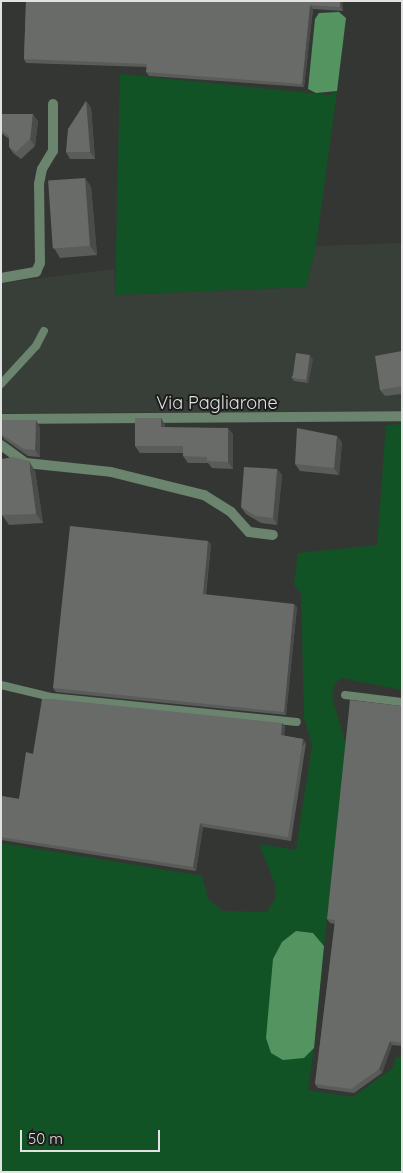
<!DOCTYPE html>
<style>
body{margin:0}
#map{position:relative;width:403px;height:1173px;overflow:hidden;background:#343634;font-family:Quicksand,sans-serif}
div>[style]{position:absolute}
.built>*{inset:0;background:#373f38}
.green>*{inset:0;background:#125326}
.water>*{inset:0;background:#549461}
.lane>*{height:8px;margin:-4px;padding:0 4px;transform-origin:4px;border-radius:4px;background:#6a846e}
.street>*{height:10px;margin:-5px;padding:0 5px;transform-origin:5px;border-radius:5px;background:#6a846e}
.wall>*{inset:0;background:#5a5c5a}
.shaded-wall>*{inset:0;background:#4a4b4a;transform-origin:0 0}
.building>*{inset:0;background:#696b69;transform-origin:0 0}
span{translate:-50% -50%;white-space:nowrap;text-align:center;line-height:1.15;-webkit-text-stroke:4px #1c1d1c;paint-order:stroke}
.street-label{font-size:18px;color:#e1e2e1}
.frame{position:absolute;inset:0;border:2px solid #e1e2e1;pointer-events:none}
.scale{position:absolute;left:20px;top:1130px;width:140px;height:22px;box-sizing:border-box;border:2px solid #e1e2e1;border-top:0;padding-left:6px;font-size:15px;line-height:18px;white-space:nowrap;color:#e1e2e1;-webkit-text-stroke:4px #1c1d1c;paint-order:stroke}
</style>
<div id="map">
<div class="built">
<div style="clip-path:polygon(402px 243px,402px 411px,1px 413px,1px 283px,114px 269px,115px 295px,306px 287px,316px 246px)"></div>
</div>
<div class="green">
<div style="clip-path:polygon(120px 74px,330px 95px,337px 91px,316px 246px,306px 287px,115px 295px)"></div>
<div style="clip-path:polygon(402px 424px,402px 690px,342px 678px,335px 683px,332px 698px,346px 744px,324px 946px,313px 933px,304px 1058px,314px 1048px,308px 1090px,353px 1097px,392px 1069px,396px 1057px,402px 1058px,402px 1172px,1px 1172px,1px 843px,202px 876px,208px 899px,223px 911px,267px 912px,275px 899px,275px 884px,259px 844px,296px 850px,312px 745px,304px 717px,301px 593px,294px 585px,298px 553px,377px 545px,386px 425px)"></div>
</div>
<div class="water">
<div style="clip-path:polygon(339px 12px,346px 18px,337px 91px,316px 93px,308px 89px,315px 19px,319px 13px)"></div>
<div style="clip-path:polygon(296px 931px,313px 933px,324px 946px,314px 1048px,304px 1058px,283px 1060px,271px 1053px,266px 1038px,273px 959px,282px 942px)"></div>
</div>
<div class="lane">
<div style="left:1px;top:384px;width:52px;rotate:-47.4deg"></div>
<div style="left:36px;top:346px;width:17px;rotate:-62deg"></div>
<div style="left:1px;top:685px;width:51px;rotate:13.5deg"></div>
<div style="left:51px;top:697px;width:247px;rotate:5.8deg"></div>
<div style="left:345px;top:695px;width:57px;rotate:7deg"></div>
</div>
<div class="street">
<div style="left:1px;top:278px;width:36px;rotate:-10deg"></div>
<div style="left:36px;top:272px;width:10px;rotate:-66deg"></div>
<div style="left:40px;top:263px;width:79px;rotate:-90.7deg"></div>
<div style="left:39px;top:184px;width:15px;rotate:-79deg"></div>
<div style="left:42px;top:169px;width:21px;rotate:-59deg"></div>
<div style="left:53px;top:151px;width:47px;rotate:-90deg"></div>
<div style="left:1px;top:419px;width:401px;rotate:-0.4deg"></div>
<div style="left:1px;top:445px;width:31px;rotate:36deg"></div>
<div style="left:26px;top:463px;width:85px;rotate:6deg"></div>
<div style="left:111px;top:472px;width:96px;rotate:13.9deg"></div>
<div style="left:204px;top:495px;width:32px;rotate:32deg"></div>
<div style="left:231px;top:512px;width:27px;rotate:48deg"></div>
<div style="left:249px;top:532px;width:24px;rotate:7deg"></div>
</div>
<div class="wall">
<div style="clip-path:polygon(26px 1px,342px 1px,343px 11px,313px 9px,304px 87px,149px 76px,146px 72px,147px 67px,26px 63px,24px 59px)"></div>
<div style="clip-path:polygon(86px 101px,91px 108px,95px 159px,70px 159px,66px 152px)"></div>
<div style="clip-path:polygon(1px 114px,38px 121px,35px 146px,21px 159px,13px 153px,9px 147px,9px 139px,1px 133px)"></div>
<div style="clip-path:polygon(85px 178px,91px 187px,97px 255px,60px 258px,54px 248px)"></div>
<div style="clip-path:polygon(402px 351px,402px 394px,385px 396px,380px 390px)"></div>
<div style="clip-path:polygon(313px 359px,308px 383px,294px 381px,291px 377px)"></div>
<div style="clip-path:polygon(161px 418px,165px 425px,165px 427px,233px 434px,233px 469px,212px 468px,208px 463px,188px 463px,183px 456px,183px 453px,140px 453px,135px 446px)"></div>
<div style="clip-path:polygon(1px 420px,40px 427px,40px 457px,28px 456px,4px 439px,1px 435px)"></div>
<div style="clip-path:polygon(342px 442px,339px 475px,300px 471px,295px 464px)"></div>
<div style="clip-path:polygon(277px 469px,282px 475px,277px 525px,261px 523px,246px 514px,241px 507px)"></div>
<div style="clip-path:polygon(35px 471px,43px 523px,9px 525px,2px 515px)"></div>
<div style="clip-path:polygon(211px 544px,206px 595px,297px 607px,286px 715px,56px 692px,53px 688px)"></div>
<div style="clip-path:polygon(402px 706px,402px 1046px,392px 1045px,382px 1073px,354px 1093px,318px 1088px,315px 1084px,335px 924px,330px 923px,327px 919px)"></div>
<div style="clip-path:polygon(285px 726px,284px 736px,303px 739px,306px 743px,291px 841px,203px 827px,196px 871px,1px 840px,1px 796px,19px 799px,33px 754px)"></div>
</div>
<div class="shaded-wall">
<div style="clip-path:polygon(340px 1px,342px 1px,343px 11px,340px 7px)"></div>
<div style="clip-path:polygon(310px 5px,313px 9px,304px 87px,302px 84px)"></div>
<div style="clip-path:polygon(86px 101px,91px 108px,95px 159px,90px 152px)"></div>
<div style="clip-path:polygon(33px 114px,38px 121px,35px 146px,30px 139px)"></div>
<div style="clip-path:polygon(85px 178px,91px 187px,97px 255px,90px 246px)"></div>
<div style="clip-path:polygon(310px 355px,313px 359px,308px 383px,306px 380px)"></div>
<div style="clip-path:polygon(161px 418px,165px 425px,166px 434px,161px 427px)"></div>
<div style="clip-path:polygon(36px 420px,40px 427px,40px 457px,35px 450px)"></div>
<div style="clip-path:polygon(228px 428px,233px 434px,233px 469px,228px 462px)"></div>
<div style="clip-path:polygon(337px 436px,342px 442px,339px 475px,334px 468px)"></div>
<div style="clip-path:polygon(29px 461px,35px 471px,43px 523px,36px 514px)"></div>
<div style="clip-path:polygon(277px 469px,282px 475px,277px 525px,273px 518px)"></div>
<div style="clip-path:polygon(208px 541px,211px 544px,205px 598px,203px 594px)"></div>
<div style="clip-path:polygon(294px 604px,297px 607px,286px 715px,284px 712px)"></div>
<div style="clip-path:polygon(282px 723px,285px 726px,284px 739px,281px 735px)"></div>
<div style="left:303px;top:739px;width:5px;height:99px;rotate:53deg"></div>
<div style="clip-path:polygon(200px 823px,203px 827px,196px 871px,193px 867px)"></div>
<div style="clip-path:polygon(390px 1041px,392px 1045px,382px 1073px,379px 1069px)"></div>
</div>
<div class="building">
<div style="clip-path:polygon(26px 1px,340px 1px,340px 7px,310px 5px,302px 84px,146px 72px,147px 64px,24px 59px)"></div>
<div style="clip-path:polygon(86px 101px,90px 152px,66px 152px,68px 129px)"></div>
<div style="clip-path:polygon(1px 114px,33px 114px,30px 139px,16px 152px,9px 147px,9px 136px,1px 130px)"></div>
<div style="left:85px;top:178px;width:68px;height:37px;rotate:86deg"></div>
<div style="clip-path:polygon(402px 351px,402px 386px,380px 390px,375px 356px)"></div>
<div style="left:296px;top:353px;width:14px;height:25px;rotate:8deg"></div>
<div style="clip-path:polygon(135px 418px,161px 418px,161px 427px,228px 428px,228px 462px,207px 461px,207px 457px,183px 456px,183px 446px,135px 446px)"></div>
<div style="clip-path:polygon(1px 420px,36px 420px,35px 450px,24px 449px,1px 434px)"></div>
<div style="clip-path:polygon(297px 428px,337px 436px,334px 468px,295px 464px)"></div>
<div style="clip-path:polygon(13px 457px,29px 461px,36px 514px,2px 515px,1px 509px,1px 459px)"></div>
<div style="clip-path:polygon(244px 467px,277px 469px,273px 518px,256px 516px,241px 507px)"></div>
<div style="clip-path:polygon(70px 526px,208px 541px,203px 594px,294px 604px,284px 712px,53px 688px)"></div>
<div style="clip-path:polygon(42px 699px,52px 699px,282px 723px,281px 735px,303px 739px,288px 837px,200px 823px,193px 867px,1px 837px,1px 796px,19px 799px,26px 752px,33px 754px)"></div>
<div style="clip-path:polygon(350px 700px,402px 706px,402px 1043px,390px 1041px,379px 1069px,351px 1089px,315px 1084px,335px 920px,327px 919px)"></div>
</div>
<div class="street-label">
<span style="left:217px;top:403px">Via Pagliarone</span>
</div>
<div class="frame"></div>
<div class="scale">50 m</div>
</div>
